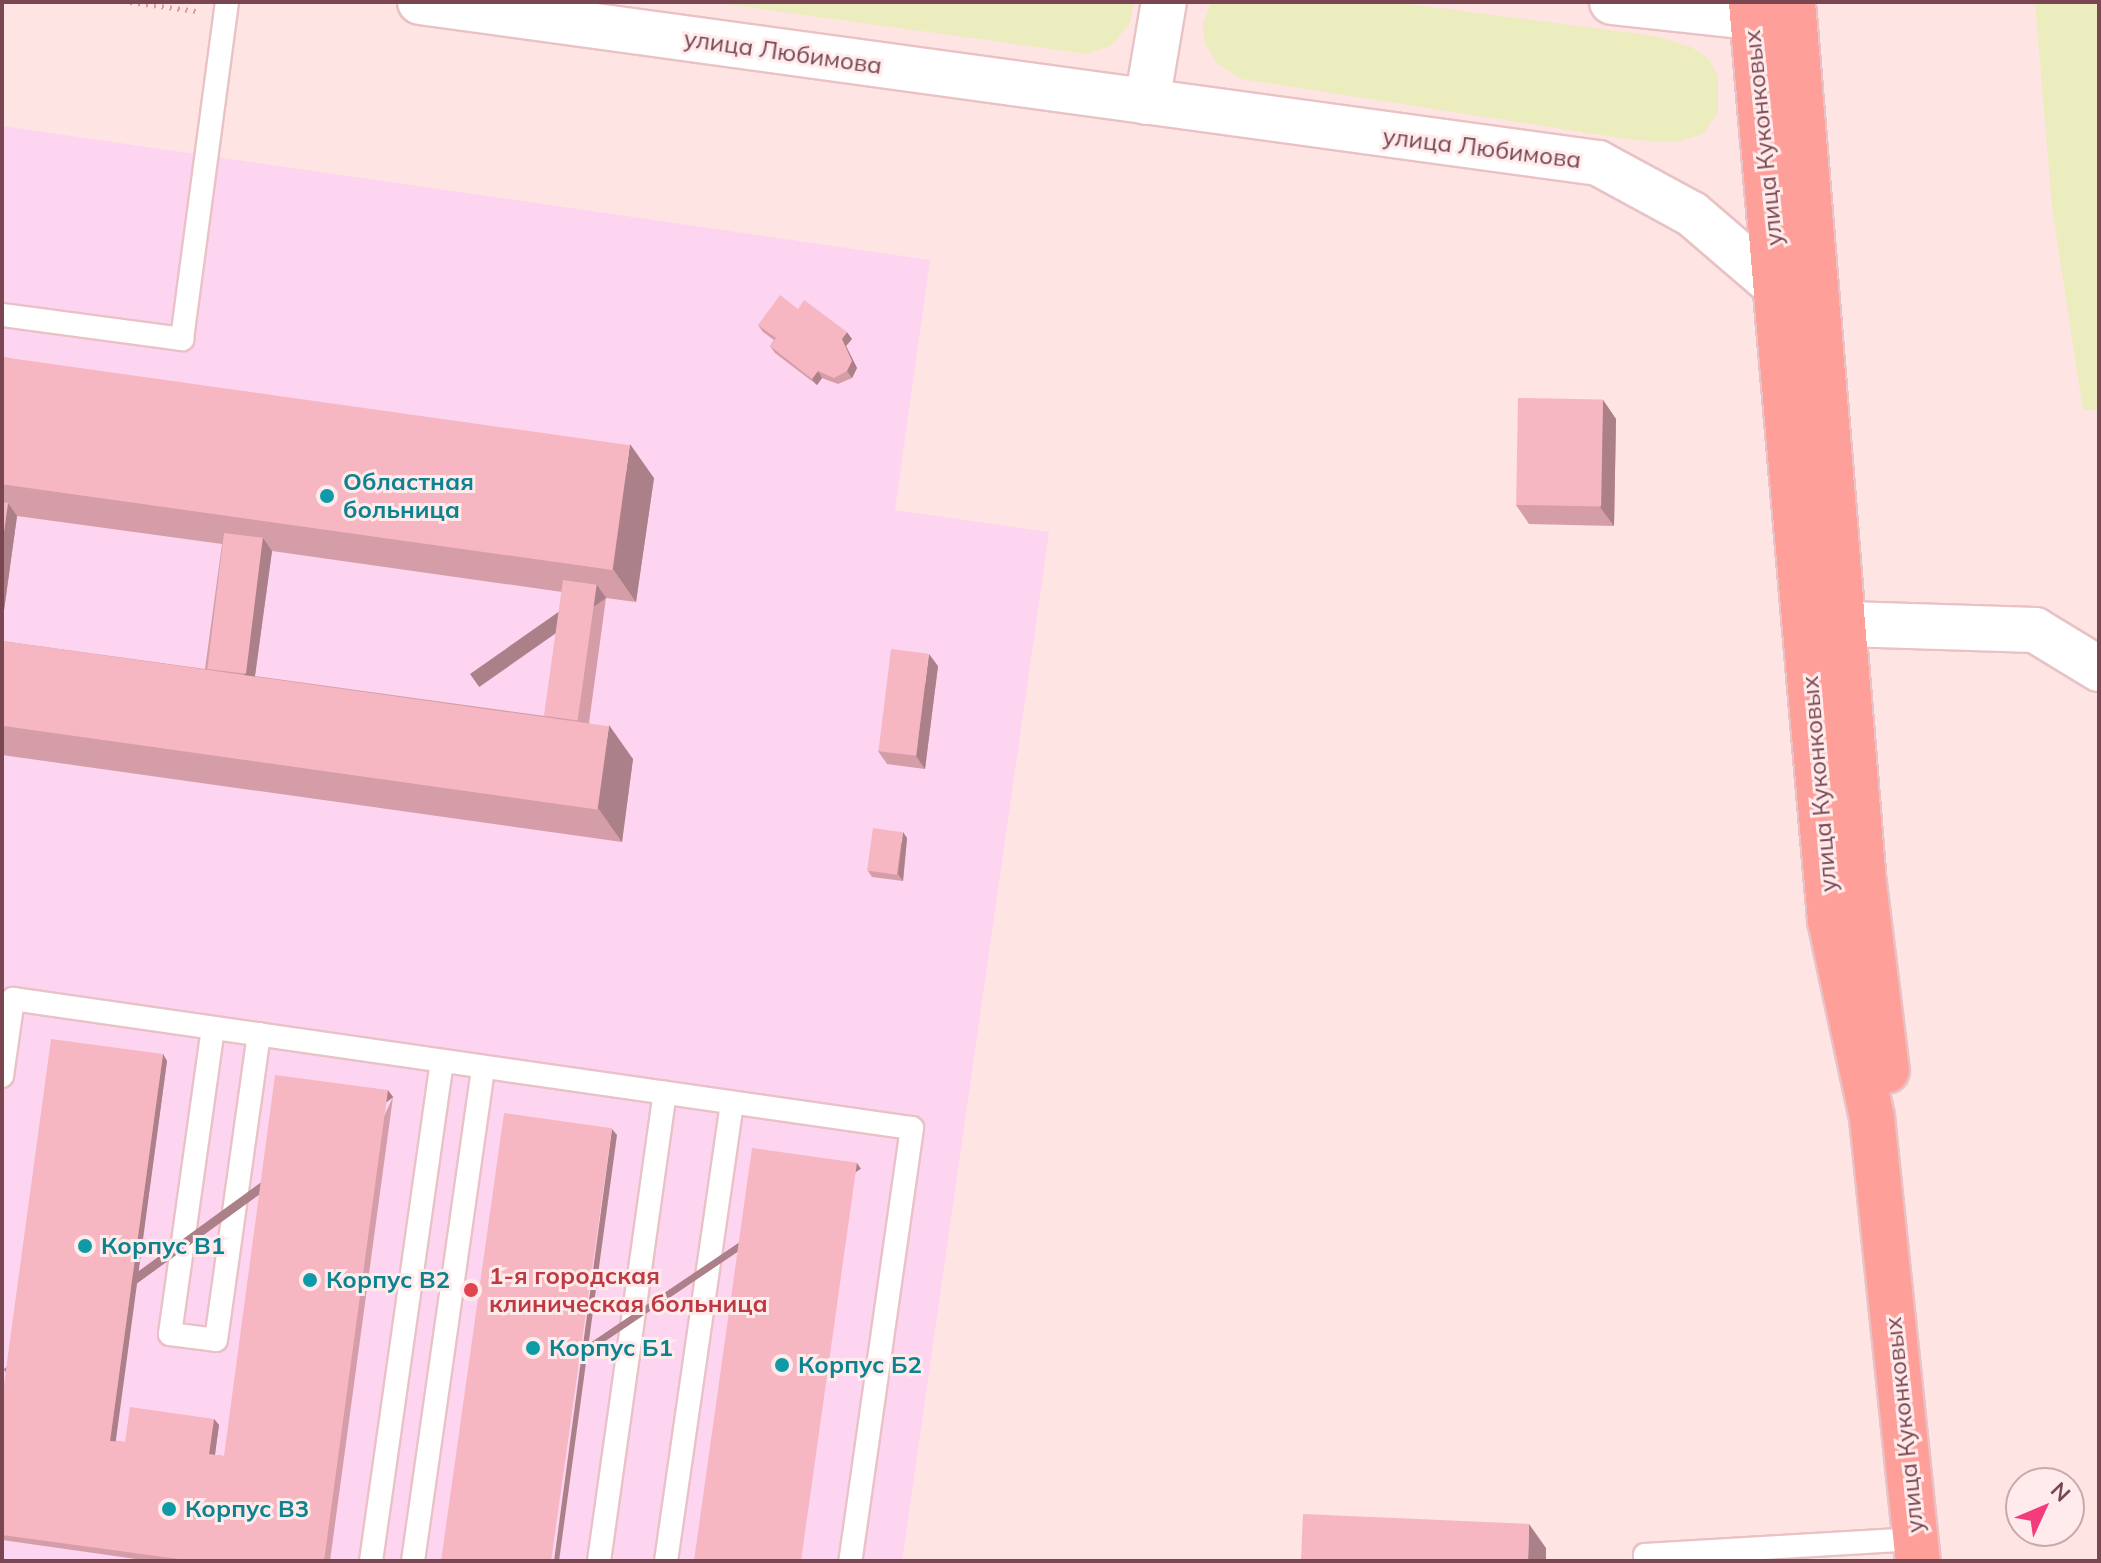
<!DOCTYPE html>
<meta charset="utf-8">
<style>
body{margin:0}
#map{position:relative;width:2101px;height:1563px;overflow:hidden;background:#fee4e2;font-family:Mulish,sans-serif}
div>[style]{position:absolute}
.medical>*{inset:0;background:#fdd5f1}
.green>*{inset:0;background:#ecedbf}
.path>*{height:5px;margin-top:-2.5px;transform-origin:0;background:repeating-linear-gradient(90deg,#db9aa6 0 2px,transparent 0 8px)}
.roads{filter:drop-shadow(2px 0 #e9c2c6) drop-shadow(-2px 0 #e9c2c6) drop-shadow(0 2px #e9c2c6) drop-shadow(0 -2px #e9c2c6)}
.lane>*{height:22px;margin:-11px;padding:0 11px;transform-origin:11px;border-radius:11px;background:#fff}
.street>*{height:44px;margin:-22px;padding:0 22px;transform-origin:22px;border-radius:22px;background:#fff}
.secondary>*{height:44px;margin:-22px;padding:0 22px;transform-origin:22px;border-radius:22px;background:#fff}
.primary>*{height:44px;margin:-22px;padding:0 22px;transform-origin:22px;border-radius:22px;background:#ff9f99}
.wall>*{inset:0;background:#d49da7}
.shaded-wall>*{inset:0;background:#ac8088;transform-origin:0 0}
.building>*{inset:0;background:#f6b7c2;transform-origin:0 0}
.dots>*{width:22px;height:22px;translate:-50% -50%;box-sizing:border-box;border:4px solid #ffebeb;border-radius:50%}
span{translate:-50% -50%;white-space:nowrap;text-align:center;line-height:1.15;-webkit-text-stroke:6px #ffebeb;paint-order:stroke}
.street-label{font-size:24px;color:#794651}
.culture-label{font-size:24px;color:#0d838f;font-weight:700}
.left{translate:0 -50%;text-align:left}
.health-label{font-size:24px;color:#be3a42;font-weight:700}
.frame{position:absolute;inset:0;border:4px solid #794651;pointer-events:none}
.north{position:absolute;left:2005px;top:1467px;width:80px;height:80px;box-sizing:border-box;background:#ffebeb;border:2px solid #c9a9ad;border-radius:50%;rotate:46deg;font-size:22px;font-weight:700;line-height:32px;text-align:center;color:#794651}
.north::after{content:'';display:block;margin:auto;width:28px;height:36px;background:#f43c7c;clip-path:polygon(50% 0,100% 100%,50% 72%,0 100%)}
</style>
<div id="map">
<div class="medical">
<div style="clip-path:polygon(2px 126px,930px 260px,895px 510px,1049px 532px,902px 1561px,2px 1561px)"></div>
</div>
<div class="green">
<div style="clip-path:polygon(712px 2px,1134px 2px,1129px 25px,1110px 46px,1087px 54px)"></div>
<div style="clip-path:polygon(1211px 2px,1394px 2px,1655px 36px,1691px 47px,1709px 59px,1718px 76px,1718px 112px,1703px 134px,1675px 142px,1633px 140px,1241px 79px,1217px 63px,1205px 44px,1203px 24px)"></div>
<div style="clip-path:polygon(2035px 2px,2099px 2px,2099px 410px,2083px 410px,2052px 207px)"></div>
</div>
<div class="path">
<div style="left:130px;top:2px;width:67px;rotate:7.8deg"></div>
</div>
<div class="roads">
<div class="lane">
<div style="left:2px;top:315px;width:182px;rotate:7.6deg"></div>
<div style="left:182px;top:339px;width:340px;rotate:-82.4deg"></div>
<div style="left:213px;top:1028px;width:309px;rotate:98deg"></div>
<div style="left:170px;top:1334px;width:46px;rotate:7.4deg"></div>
<div style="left:216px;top:1340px;width:309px;rotate:-82deg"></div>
<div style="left:2px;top:1076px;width:78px;rotate:-81.9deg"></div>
<div style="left:13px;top:999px;width:908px;rotate:8.17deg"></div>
<div style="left:912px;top:1128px;width:437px;rotate:98.1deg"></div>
<div style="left:371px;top:1561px;width:505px;rotate:-81.92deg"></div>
<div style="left:413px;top:1561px;width:499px;rotate:-81.9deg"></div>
<div style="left:599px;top:1561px;width:473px;rotate:-82deg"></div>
<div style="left:666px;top:1561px;width:463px;rotate:-81.8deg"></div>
<div style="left:1645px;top:1561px;width:6px;rotate:-90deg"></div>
<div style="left:1645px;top:1555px;width:271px;rotate:-3.4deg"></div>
</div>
<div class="street">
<div style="left:1847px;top:624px;width:188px;rotate:1.8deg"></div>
<div style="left:2035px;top:630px;width:75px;rotate:31.4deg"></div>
</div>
<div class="secondary">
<div style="left:420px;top:2px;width:1189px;rotate:7.78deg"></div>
<div style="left:1598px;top:163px;width:107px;rotate:28.5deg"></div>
<div style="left:1692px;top:214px;width:113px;rotate:40.7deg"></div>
<div style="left:1612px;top:2px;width:177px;rotate:6.2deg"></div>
<div style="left:1147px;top:102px;width:101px;rotate:-80.4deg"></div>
</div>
<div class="primary">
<div style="left:1751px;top:2px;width:921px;rotate:85.08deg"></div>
<div style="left:1830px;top:920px;width:202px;rotate:78deg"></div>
<div style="left:1872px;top:1118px;width:445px;rotate:84.1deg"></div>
<div style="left:1793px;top:2px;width:885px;rotate:85.4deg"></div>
<div style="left:1864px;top:884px;width:188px;rotate:83deg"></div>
</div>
</div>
<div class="wall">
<div style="clip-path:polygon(798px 309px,852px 339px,846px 346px,857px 368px,852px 378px,838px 384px,822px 378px,817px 385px,775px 353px,770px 346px,774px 340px,763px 332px,758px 325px)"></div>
<div style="clip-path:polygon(evenodd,2px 357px,654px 478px,636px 602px,606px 598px,589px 723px,633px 759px,622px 842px,2px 755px,2px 641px,205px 669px,222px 544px,17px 516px,2px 625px,2px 357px,272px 551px,562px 592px,545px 716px,255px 676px,272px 551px)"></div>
<div style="clip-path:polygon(1603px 400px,1616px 419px,1614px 526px,1529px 524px,1516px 505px)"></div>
<div style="clip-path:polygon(938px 666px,925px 769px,887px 764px,878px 751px)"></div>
<div style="clip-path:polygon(907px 838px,903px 881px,872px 877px,868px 871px)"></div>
<div style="clip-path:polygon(163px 1054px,167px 1061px,115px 1441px,125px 1442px,214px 1419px,219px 1425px,215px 1455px,224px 1456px,393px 1097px,330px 1561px,150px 1561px,2px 1540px,2px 1399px)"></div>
</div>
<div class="shaded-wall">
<div style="clip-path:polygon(847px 332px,852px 339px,846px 346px,857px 368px,852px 378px,847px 371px,842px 339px)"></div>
<div style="clip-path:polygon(818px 371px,822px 378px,817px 385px,812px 379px)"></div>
<div style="clip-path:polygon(1603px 400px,1616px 419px,1614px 526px,1600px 507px)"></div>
<div style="clip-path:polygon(630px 444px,654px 478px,636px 602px,613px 569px)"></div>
<div style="clip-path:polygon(8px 503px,17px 516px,2px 625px,2px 546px)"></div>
<div style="clip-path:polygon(263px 538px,272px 551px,251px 705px,242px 693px)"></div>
<div style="left:597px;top:585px;width:16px;height:155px;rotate:55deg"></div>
<div style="clip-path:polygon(929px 654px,938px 666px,925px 769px,916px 756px)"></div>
<div style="clip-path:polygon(609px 725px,633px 759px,622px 842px,598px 808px)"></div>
<div style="clip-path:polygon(903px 832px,907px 838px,903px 881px,898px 874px)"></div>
<div style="clip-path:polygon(163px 1054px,167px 1061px,115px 1447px,110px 1441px)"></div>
<div style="left:388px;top:1090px;width:9px;height:475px;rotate:54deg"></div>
<div style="clip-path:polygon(612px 1129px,617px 1135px,559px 1561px,554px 1561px)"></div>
<div style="left:857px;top:1163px;width:7px;height:402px;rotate:56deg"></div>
<div style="clip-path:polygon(214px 1419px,219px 1425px,214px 1461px,209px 1454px)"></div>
<div style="clip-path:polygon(1529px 1524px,1546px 1548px,1546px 1561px,1528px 1561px)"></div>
</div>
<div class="building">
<div style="clip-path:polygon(780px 295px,798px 309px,804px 300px,847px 332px,842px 339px,852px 361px,847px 371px,834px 378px,818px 371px,812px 379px,770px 346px,776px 338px,758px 325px)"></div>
<div style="left:2px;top:357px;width:634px;height:126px;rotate:8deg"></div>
<div style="left:1518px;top:398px;width:85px;height:107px;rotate:1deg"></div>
<div style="clip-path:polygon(2px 502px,8px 503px,2px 546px)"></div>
<div style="left:224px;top:533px;width:39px;height:137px;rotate:7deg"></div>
<div style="left:563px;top:580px;width:34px;height:137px;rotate:8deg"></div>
<div style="left:2px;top:641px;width:613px;height:84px;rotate:8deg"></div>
<div style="left:891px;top:649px;width:38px;height:103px;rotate:7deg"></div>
<div style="left:873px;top:828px;width:30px;height:43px;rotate:8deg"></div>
<div style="clip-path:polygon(51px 1039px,163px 1054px,110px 1441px,125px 1442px,130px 1407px,214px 1419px,209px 1454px,224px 1456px,275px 1075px,388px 1090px,324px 1561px,193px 1561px,2px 1535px,2px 1399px)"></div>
<div style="left:504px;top:1113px;width:109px;height:452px;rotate:8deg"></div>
<div style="left:752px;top:1148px;width:106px;height:417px;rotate:8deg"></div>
<div style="clip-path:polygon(1303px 1514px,1529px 1524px,1528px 1561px,1301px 1561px)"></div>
</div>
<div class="dots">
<div style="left:327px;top:496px;background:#0f9aa8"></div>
<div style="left:85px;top:1246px;background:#0f9aa8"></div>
<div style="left:310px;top:1280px;background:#0f9aa8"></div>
<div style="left:471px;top:1290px;background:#e0444e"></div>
<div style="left:533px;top:1348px;background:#0f9aa8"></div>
<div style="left:782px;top:1365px;background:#0f9aa8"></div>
<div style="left:169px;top:1509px;background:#0f9aa8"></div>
</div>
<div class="street-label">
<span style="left:783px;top:52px;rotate:8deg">улица Любимова</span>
<span style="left:1763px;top:138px;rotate:-96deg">улица Куконковых</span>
<span style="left:1482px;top:148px;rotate:7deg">улица Любимова</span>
<span style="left:1819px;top:784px;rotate:-95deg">улица Куконковых</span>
<span style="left:1904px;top:1425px;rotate:-96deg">улица Куконковых</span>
</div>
<div class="culture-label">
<span class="left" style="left:343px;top:496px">Областная<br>больница</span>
<span class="left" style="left:101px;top:1246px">Корпус В1</span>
<span class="left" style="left:326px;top:1280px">Корпус В2</span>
<span class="left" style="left:549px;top:1348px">Корпус Б1</span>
<span class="left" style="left:798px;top:1365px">Корпус Б2</span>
<span class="left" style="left:185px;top:1509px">Корпус В3</span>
</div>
<div class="health-label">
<span class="left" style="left:489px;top:1290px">1-я городская<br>клиническая больница</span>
</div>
<div class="frame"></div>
<div class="north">N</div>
</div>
